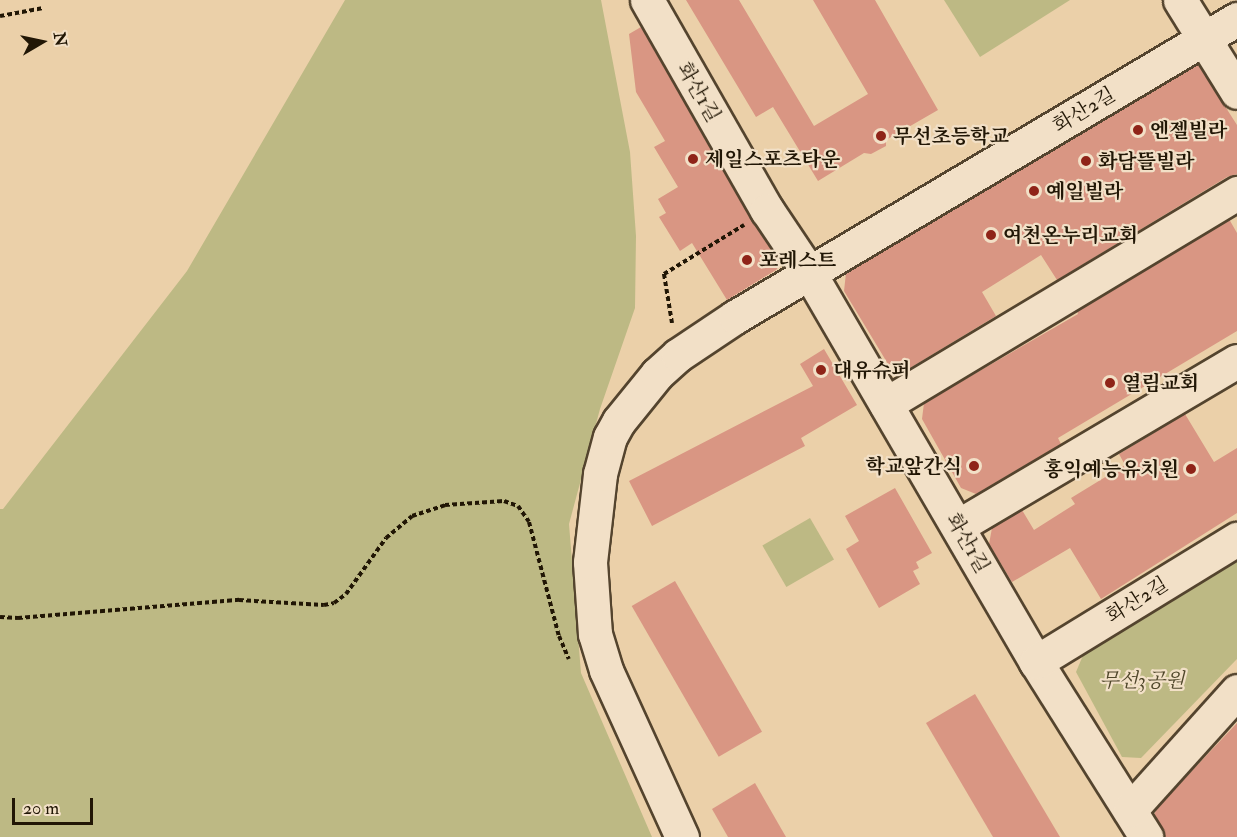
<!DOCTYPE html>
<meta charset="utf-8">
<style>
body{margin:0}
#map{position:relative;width:1237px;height:837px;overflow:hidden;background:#ebd0a9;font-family:"IM FELL Double Pica","Noto Serif KR",serif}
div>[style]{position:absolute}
.green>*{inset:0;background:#bdb984;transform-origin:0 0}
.building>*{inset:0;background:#d99683;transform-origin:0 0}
.path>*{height:4px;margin-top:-2px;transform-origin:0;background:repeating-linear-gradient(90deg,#211605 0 4.5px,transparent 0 7.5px)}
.roads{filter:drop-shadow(2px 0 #54442e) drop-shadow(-2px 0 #54442e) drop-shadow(0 2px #54442e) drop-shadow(0 -2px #54442e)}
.minor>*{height:33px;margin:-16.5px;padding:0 16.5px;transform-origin:16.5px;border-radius:16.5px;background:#f2e0c7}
.dots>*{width:16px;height:16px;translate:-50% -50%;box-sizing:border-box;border:3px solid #f2e0c7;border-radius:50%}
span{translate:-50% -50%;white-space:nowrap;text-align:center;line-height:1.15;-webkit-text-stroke:4.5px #f2e0c7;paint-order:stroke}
.street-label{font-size:20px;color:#211605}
.poi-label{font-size:20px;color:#211605;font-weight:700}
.left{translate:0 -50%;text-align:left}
.right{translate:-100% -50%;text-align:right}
.park-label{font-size:20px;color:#50472b;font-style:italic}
.north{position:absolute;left:12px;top:12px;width:60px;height:60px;-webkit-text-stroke:4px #f2e0c7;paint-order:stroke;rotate:81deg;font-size:16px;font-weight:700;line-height:24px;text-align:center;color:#211605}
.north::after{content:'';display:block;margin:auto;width:21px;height:27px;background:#211605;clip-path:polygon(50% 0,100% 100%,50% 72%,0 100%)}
.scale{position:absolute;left:12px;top:798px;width:81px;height:27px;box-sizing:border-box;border:3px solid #211605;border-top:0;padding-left:8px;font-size:18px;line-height:21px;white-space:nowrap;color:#211605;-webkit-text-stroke:4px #f2e0c7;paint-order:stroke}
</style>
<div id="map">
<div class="green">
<div style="clip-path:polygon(345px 0,601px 0,630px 152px,636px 236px,635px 308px,600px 409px,569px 524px,581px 673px,652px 837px,0 837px,0 509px,3px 509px,187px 271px)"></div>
<div style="clip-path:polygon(944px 0,1070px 0,980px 57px)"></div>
<div style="left:810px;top:518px;width:48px;height:55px;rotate:60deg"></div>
<div style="clip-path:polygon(1237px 553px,1237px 659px,1141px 758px,1122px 757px,1076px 672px,1084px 653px)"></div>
</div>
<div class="building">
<div style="clip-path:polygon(686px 0,739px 0,814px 126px,868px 94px,813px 0,875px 0,938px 110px,886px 140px,886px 146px,871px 154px,864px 153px,818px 181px,773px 107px,756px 117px)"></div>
<div style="clip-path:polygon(641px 27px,751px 219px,781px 264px,776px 270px,727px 300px,692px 243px,680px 251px,659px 217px,666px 213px,658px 199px,678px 187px,654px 147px,665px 141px,636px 92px,629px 34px)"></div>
<div style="clip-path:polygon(1198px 64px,1237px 125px,1237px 174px,1227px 177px,1057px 280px,1041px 255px,982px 292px,996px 316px,905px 371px,888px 364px,844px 291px,846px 273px)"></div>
<div style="clip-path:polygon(1229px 219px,1237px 233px,1237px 331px,1058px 438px,1061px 444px,976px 494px,961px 488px,922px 419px,924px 403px,1078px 314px,1077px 311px)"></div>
<div style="clip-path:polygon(824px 349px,857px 405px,801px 438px,805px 446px,652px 526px,629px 481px,813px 386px,800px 364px)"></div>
<div style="clip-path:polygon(1185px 414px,1214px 462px,1237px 448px,1237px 513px,1101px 599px,1070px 548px,1012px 582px,989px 544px,992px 528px,1022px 510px,1034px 530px,1075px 504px,1071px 498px,1125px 465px,1119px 454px)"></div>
<div style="clip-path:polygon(895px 488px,932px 553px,916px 562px,919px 568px,913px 571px,920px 584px,879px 608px,846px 549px,859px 541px,845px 516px)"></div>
<div style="left:675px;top:581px;width:174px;height:50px;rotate:60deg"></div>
<div style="clip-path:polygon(975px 694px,1060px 837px,993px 837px,926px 723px)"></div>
<div style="clip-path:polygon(1237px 723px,1237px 837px,1165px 837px,1154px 815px,1157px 808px)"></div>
<div style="clip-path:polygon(755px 783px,786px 837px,728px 837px,712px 809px)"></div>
</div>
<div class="path">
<div style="left:0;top:16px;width:44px;rotate:-10.5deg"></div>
<div style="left:672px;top:323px;width:50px;rotate:-99.3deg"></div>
<div style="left:664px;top:274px;width:94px;rotate:-31.5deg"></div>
<div style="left:0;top:617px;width:18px;rotate:3deg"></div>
<div style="left:18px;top:618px;width:222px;rotate:-4.7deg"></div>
<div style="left:239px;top:600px;width:85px;rotate:3.4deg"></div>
<div style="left:324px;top:605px;width:10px;rotate:-11deg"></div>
<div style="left:334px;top:603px;width:15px;rotate:-37deg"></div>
<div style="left:346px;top:594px;width:69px;rotate:-54.5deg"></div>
<div style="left:386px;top:538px;width:34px;rotate:-40deg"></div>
<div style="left:412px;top:516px;width:35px;rotate:-18deg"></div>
<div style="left:445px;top:505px;width:59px;rotate:-3.9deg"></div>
<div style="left:504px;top:501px;width:15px;rotate:20deg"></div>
<div style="left:518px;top:506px;width:19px;rotate:55deg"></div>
<div style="left:529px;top:522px;width:118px;rotate:75.3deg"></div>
<div style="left:559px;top:636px;width:25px;rotate:67deg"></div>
</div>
<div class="roads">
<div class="minor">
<div style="left:647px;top:0;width:242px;rotate:60.3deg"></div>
<div style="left:767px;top:210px;width:77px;rotate:56.1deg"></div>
<div style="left:810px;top:274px;width:449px;rotate:59.8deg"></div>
<div style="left:1036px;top:662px;width:207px;rotate:57.8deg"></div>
<div style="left:1180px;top:0;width:108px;rotate:58.2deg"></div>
<div style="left:886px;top:404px;width:410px;rotate:-31deg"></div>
<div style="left:958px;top:526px;width:324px;rotate:-30.6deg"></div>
<div style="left:1036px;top:662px;width:236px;rotate:-31.5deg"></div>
<div style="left:1130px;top:810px;width:160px;rotate:-48deg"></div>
<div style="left:682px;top:837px;width:183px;rotate:-114.5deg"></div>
<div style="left:606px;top:670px;width:38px;rotate:-107deg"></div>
<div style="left:595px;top:634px;width:72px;rotate:-94deg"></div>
<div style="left:590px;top:562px;width:89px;rotate:-83.5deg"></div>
<div style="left:600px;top:474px;width:38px;rotate:-75deg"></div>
<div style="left:610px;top:437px;width:18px;rotate:-61deg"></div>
<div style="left:619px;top:421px;width:60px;rotate:-51deg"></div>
<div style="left:657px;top:374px;width:28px;rotate:-42deg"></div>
<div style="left:678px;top:355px;width:69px;rotate:-33.7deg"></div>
<div style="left:735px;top:317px;width:584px;rotate:-30.69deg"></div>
</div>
</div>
<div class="dots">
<div style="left:1138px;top:130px;background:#8f2418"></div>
<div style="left:881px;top:136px;background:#8f2418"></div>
<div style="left:693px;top:159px;background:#8f2418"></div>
<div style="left:1086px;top:161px;background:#8f2418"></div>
<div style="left:1034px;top:191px;background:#8f2418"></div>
<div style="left:991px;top:235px;background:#8f2418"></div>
<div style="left:747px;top:260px;background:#8f2418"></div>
<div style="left:821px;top:370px;background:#8f2418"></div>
<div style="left:1110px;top:383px;background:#8f2418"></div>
<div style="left:974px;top:466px;background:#8f2418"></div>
<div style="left:1191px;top:469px;background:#8f2418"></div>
</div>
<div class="street-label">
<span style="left:699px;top:92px;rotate:60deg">화산1길</span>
<span style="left:1084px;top:110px;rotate:-31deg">화산2길</span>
<span style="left:968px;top:543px;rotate:60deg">화산1길</span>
<span style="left:1137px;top:600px;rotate:-32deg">화산2길</span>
</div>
<div class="poi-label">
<span class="left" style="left:1150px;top:130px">엔젤빌라</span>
<span class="left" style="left:893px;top:136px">무선초등학교</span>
<span class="left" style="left:705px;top:159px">제일스포츠타운</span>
<span class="left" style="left:1098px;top:161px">화담뜰빌라</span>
<span class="left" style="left:1046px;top:191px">예일빌라</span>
<span class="left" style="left:1003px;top:235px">여천온누리교회</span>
<span class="left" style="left:759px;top:260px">포레스트</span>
<span class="left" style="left:833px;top:370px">대유슈퍼</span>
<span class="left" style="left:1122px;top:383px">열림교회</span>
<span class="right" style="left:962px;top:466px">학교앞간식</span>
<span class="right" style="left:1179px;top:469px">홍익예능유치원</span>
</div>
<div class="park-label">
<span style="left:1142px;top:680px">무선3공원</span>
</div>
<div class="north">N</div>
<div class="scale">20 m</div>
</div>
